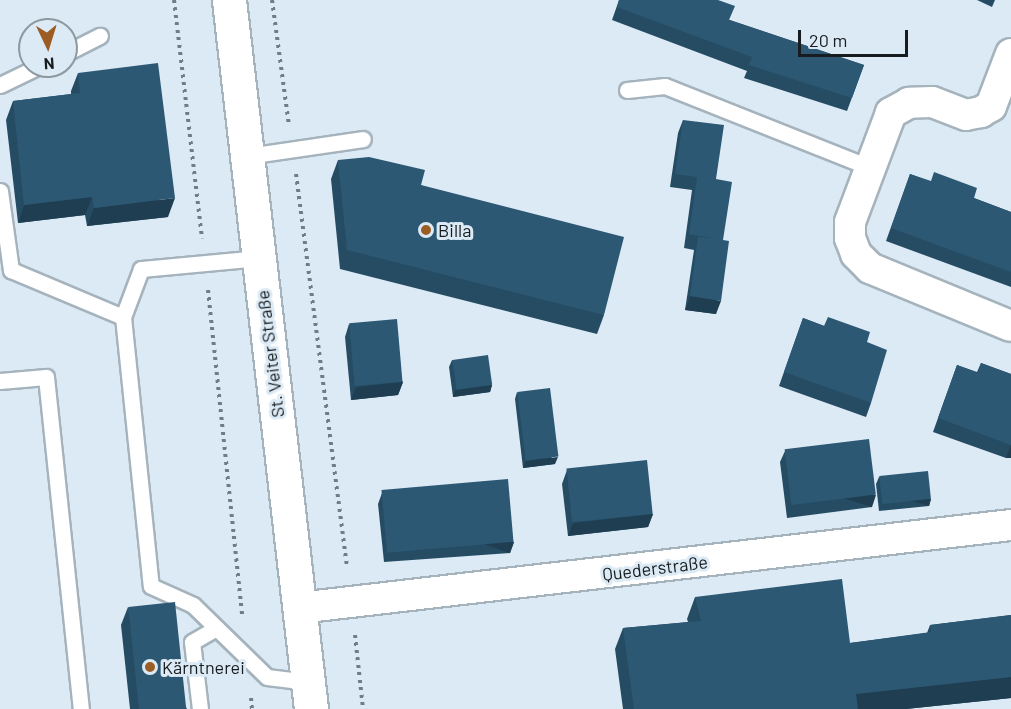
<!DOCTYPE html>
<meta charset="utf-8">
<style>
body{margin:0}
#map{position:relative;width:1011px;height:709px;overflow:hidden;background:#dceaf5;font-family:Barlow,sans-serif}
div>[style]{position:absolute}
.path>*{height:4px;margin-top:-2px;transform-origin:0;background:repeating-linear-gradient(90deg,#737c83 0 3px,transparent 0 7.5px)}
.roads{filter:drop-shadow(2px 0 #a5b3bd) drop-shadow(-2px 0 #a5b3bd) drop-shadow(0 2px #a5b3bd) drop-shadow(0 -2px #a5b3bd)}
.lane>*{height:15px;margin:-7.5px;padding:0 7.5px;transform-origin:7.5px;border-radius:7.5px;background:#fff}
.street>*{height:30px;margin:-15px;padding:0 15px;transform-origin:15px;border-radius:15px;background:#fff}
.secondary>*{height:33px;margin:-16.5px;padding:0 16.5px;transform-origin:16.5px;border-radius:16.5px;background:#fff}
.wall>*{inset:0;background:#264c64}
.shaded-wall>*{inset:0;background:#1f3e51;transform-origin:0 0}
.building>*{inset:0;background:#2c5874;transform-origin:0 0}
.dots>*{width:16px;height:16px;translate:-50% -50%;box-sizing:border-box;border:3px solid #dceaf5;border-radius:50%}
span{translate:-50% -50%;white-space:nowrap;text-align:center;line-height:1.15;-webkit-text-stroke:6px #dceaf5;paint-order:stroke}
.poi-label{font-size:18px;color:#171c1f}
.left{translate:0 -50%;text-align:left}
.street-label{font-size:18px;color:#171c1f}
.north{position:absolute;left:18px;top:18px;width:60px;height:60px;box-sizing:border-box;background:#dceaf5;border:2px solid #8d989f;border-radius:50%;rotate:176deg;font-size:16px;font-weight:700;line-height:24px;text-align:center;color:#171c1f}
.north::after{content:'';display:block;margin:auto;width:21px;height:27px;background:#9b5d24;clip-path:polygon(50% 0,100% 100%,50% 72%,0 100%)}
.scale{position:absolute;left:798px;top:30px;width:110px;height:27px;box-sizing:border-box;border:3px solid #171c1f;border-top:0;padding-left:8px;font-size:18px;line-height:21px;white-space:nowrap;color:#171c1f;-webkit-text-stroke:4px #dceaf5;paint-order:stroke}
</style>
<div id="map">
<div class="path">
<div style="left:174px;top:0;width:240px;rotate:83.3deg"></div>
<div style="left:272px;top:0;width:126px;rotate:82.3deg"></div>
<div style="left:296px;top:174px;width:397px;rotate:82.6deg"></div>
<div style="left:208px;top:290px;width:326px;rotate:84deg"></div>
<div style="left:355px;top:635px;width:74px;rotate:83.8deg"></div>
<div style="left:251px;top:698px;width:11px;rotate:85deg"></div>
</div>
<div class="roads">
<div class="lane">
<div style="left:66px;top:53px;width:38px;rotate:-27deg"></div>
<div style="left:0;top:85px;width:43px;rotate:-26deg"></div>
<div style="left:627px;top:90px;width:38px;rotate:-6deg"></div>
<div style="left:665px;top:86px;width:222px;rotate:21.7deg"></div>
<div style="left:247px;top:156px;width:117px;rotate:-8.3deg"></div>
<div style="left:0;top:191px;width:80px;rotate:82.1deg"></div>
<div style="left:11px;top:270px;width:121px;rotate:22.8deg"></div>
<div style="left:123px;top:317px;width:270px;rotate:84.1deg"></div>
<div style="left:151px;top:586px;width:46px;rotate:24.3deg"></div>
<div style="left:193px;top:605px;width:103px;rotate:44.2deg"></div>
<div style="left:267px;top:677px;width:41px;rotate:7deg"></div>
<div style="left:123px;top:317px;width:51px;rotate:-69.4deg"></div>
<div style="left:141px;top:269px;width:119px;rotate:-5.3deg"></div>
<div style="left:0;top:381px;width:46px;rotate:-5deg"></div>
<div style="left:46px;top:377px;width:334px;rotate:84deg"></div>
<div style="left:200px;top:709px;width:67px;rotate:-96.8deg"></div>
<div style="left:192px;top:642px;width:28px;rotate:-30deg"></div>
</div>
<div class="street">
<div style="left:1011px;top:54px;width:56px;rotate:111deg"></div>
<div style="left:991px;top:106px;width:12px;rotate:149deg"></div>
<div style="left:981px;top:112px;width:15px;rotate:169deg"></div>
<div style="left:966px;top:115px;width:36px;rotate:-159deg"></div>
<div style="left:932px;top:102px;width:23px;rotate:178deg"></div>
<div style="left:909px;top:103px;width:21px;rotate:151deg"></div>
<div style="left:891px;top:113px;width:116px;rotate:110.6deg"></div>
<div style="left:850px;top:222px;width:16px;rotate:90deg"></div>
<div style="left:850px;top:238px;width:17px;rotate:69deg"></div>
<div style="left:856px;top:254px;width:20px;rotate:45deg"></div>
<div style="left:870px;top:268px;width:152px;rotate:22.4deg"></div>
<div style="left:299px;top:608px;width:717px;rotate:-6.65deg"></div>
</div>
<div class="secondary">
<div style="left:229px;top:0;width:714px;rotate:83.4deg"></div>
</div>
</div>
<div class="wall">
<div style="clip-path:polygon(619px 0,730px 20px,864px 65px,847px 111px,744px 78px,747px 71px,612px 20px)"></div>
<div style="clip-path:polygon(977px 0,995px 0,992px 7px)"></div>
<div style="clip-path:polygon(78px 73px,168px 217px,87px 226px,85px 215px,18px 223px,6px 120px,13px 101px,71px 94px,71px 91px)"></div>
<div style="clip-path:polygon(683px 120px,716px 179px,723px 240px,716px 314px,685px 310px,694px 250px,684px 248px,692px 190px,670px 187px,678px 133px)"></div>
<div style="clip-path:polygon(338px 160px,421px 185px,604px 315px,597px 334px,340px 269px,331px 179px)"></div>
<div style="clip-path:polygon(910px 174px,1011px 212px,1011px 287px,886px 241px)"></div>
<div style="clip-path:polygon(803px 318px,867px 342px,871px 403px,866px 417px,779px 386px)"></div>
<div style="clip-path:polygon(349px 324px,403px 382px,398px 395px,351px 400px,345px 337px)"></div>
<div style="clip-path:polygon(452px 360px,492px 385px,490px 392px,453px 397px,449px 367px)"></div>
<div style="clip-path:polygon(981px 363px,1011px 374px,1011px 458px,1006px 458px,933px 432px,957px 365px,977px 372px)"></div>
<div style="clip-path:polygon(517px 392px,555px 464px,523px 468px,515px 399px)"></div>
<div style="clip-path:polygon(785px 451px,872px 507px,787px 518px,780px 462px)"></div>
<div style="clip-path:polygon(567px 470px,653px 514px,648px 527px,568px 536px,562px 484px)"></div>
<div style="clip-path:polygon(879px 477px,931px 499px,929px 506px,879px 511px,876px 484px)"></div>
<div style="clip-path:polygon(382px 493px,514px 542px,510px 553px,384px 562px,378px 504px)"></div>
<div style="clip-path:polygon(695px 597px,850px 643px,927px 633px,930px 625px,1011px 615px,1011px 698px,906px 709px,623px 709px,615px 649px,623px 628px,688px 622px,687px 619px)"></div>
<div style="clip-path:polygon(128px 607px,187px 709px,130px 709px,121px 625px)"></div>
</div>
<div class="shaded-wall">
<div style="clip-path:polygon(92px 197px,85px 215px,18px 223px,24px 205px)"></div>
<div style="clip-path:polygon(175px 198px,168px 217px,87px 226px,94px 208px)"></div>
<div style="clip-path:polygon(690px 296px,721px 301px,716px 314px,685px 310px)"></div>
<div style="clip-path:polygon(403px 382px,398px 395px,351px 400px,356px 387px)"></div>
<div style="clip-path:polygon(492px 385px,490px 392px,453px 397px,455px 390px)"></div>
<div style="clip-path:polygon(1011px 445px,1011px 458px,1006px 458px)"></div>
<div style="clip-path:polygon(558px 457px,555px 464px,523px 468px,526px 461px)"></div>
<div style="left:876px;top:495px;width:13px;height:86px;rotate:108deg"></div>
<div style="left:931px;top:499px;width:7px;height:49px;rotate:106deg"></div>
<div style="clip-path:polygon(653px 514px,648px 527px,568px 536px,573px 523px)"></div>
<div style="left:514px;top:542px;width:12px;height:126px;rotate:110deg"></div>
<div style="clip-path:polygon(1011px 677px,1011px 698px,906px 709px,850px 709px,856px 694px)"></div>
</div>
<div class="building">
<div style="clip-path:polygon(619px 0,718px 0,735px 6px,729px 20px,864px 65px,852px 98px,749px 65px,752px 57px,617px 7px)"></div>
<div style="clip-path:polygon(158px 63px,175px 198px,94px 208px,92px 197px,24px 205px,13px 101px,80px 93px,78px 73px)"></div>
<div style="clip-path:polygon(683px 120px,724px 125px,716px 179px,732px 182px,723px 240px,729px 241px,721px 301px,690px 296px,698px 237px,712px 238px,689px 234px,697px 177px,675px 174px)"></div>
<div style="clip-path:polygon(369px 157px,425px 170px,421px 185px,624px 237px,604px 315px,347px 250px,338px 160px)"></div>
<div style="clip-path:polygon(934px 172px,977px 188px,974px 198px,1011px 212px,1011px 272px,891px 228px,910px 174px,931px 181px)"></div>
<div style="clip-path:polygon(828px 317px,870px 332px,867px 342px,887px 350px,871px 403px,784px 372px,803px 318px,824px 326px)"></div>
<div style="left:397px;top:319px;width:63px;height:48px;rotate:85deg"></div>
<div style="left:488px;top:355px;width:30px;height:36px;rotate:82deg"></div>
<div style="clip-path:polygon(981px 363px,1011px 374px,1011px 445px,938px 418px,957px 365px,978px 373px)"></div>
<div style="left:550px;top:388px;width:69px;height:33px;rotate:83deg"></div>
<div style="left:869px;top:439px;width:56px;height:85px;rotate:83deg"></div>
<div style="left:647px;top:460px;width:54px;height:81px;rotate:84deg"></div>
<div style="left:928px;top:471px;width:28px;height:49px;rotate:84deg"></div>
<div style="left:508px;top:479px;width:63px;height:127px;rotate:85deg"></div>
<div style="clip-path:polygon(842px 579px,850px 643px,931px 632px,930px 625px,1011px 615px,1011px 677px,856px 694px,858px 709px,634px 709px,623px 628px,701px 621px,695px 597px)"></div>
<div style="left:175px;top:602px;width:108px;height:47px;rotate:84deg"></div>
</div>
<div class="dots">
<div style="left:426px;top:230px;background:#9b5d24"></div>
<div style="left:150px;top:667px;background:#9b5d24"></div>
</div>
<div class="poi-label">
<span class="left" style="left:438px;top:230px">Billa</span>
<span class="left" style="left:162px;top:667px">Kärntnerei</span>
</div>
<div class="street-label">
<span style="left:270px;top:354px;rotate:-97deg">St. Veiter Straße</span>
<span style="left:655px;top:568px;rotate:-7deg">Quederstraße</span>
</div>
<div class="north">N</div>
<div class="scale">20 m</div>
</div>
